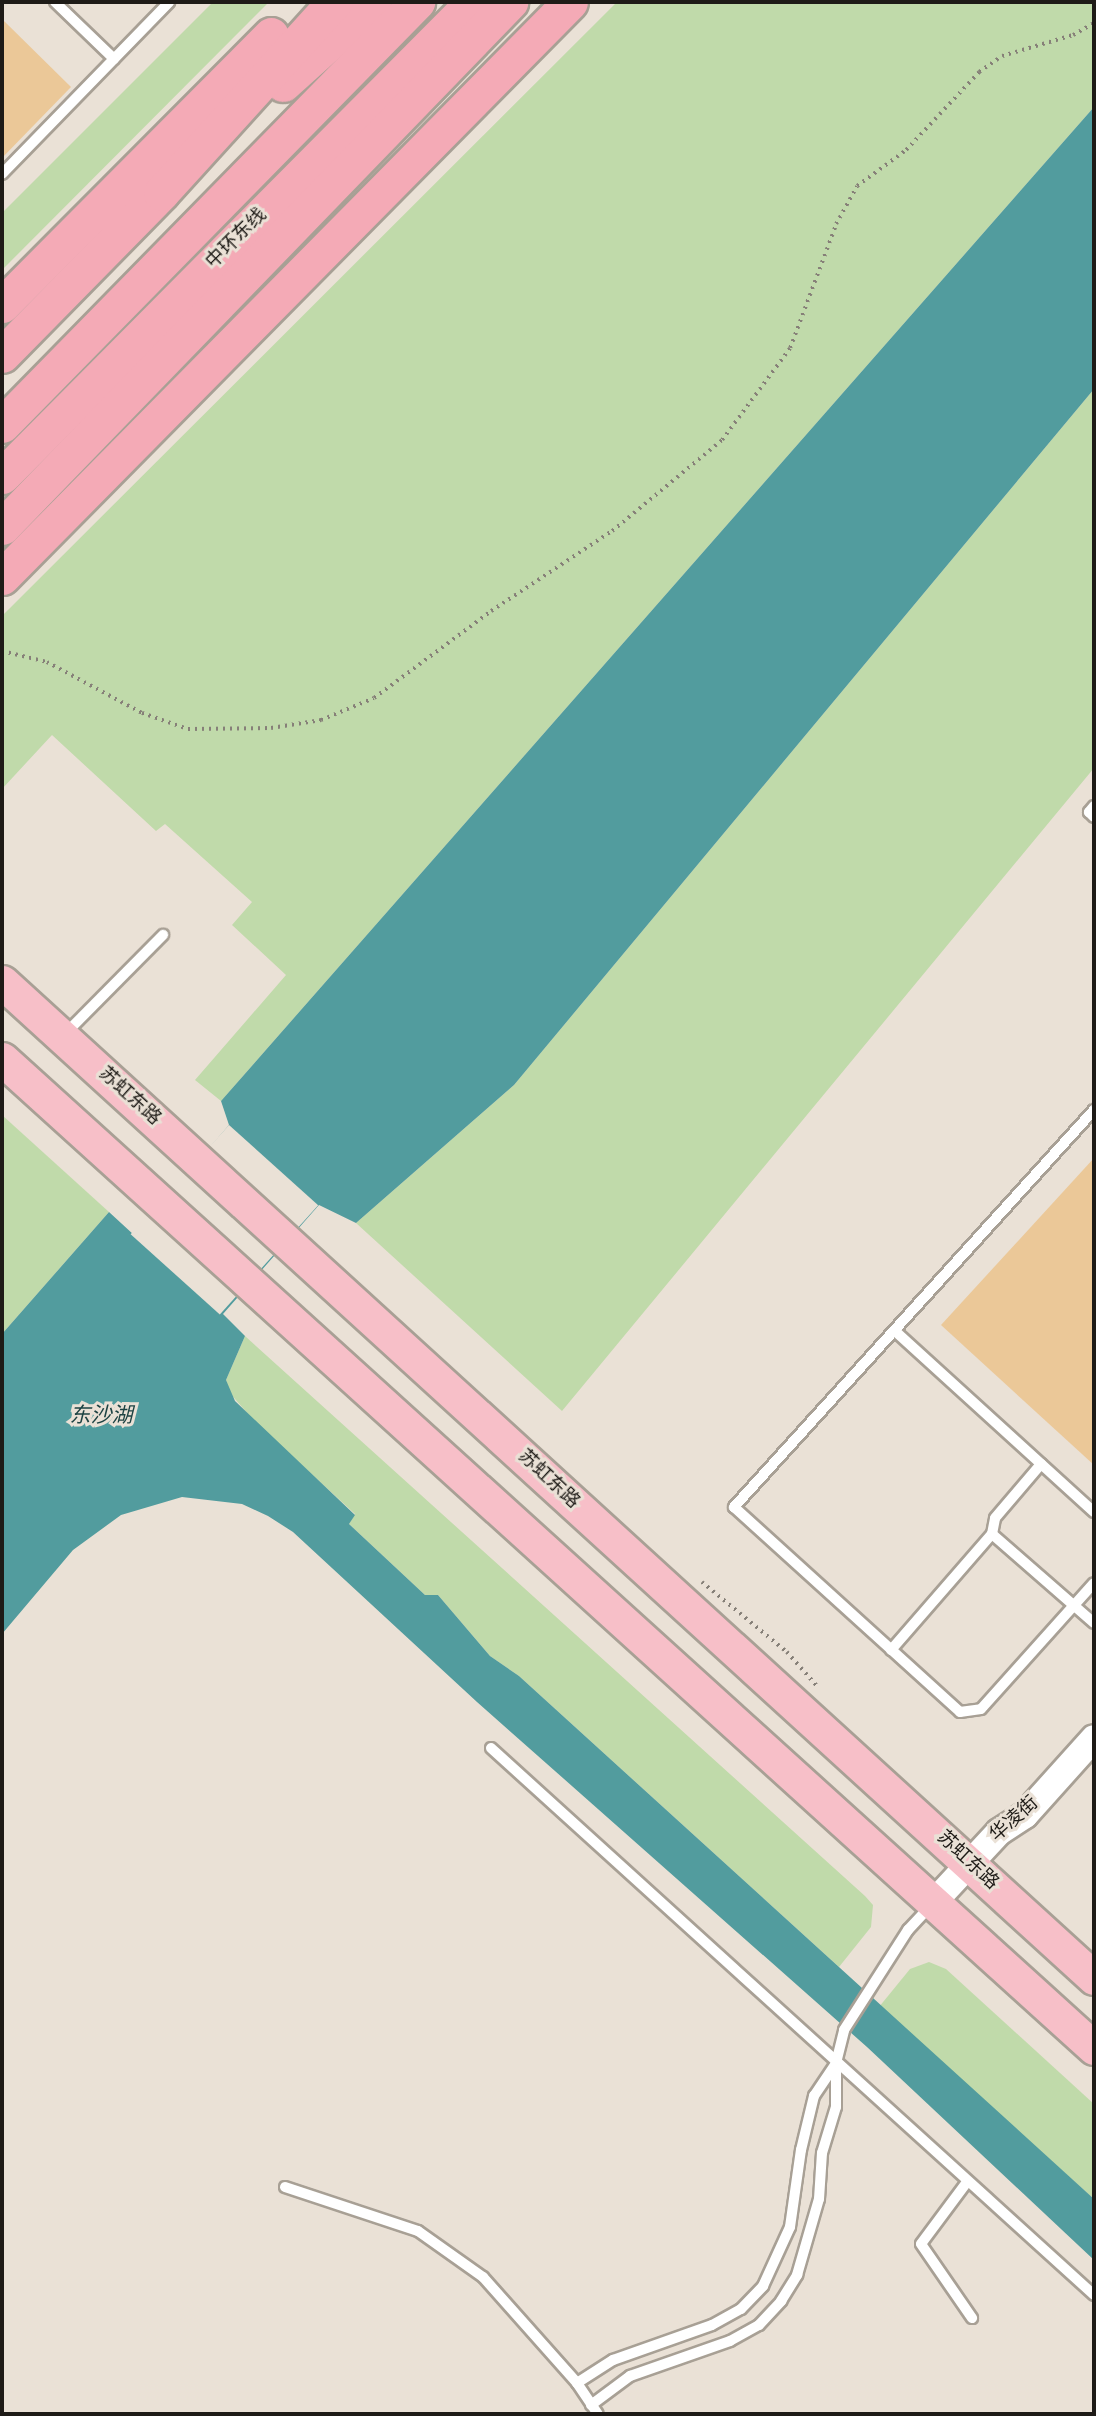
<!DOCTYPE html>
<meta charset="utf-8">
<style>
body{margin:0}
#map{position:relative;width:1096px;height:2416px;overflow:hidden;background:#eae1d6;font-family:Overpass,"Noto Sans SC",sans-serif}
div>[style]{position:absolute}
.green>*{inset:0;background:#c0daaa}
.water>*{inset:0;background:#529c9e}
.pier>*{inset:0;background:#eae1d6;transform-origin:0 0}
.building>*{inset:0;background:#ebc898}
.path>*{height:3.5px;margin-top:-1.75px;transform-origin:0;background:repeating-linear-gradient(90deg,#868078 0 2px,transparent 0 7px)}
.roads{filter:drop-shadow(2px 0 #a8a095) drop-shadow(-2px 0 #a8a095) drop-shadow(0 2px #a8a095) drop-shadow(0 -2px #a8a095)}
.service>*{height:10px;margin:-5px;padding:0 5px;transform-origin:5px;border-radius:5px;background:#fff}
.tertiary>*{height:26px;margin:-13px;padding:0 13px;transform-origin:13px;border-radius:13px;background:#fff}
.primary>*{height:33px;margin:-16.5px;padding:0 16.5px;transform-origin:16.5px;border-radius:16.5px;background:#f7bfc8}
.trunk>*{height:35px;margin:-17.5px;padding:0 17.5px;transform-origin:17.5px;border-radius:17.5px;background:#f4aab6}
span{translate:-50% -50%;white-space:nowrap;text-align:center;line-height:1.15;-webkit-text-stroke:6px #eae1d6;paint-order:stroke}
.street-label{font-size:19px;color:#1e1b17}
.water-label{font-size:21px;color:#1e4343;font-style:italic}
.frame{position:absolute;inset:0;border:4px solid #1e1b17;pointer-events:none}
</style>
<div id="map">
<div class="green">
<div style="clip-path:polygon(213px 2px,269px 2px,2px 270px,2px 213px)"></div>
<div style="clip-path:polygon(617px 2px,1094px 2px,1094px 107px,221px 1101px,195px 1080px,286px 975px,232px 925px,252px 902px,165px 824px,156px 831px,52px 735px,2px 789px,2px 616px)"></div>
<div style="clip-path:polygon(1094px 389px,1094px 768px,562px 1411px,356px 1223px,514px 1085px)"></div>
<div style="clip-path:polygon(2px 1115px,109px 1212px,2px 1334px)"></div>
<div style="clip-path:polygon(245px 1336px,865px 1896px,873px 1905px,871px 1927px,839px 1967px,519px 1676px,490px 1656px,438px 1595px,425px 1595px,349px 1524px,355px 1514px,256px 1423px,228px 1391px,226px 1380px)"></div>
<div style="clip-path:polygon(929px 1962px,946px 1969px,1094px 2104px,1094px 2199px,879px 2007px,910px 1969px)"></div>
</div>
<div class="water">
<div style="clip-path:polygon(1094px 107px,1094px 389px,514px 1085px,356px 1223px,319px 1205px,223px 1314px,245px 1336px,226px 1380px,235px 1401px,355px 1515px,349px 1524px,425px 1595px,438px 1595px,490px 1656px,519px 1676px,1094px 2199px,1094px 2260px,867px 2047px,477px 1702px,293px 1532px,268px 1516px,242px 1504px,182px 1497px,121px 1515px,73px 1550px,2px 1634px,2px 1334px,109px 1212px,134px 1235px,229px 1125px,221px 1101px)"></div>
</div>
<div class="pier">
<div style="left:229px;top:1125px;width:120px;height:147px;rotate:42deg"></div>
</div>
<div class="building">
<div style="clip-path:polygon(2px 19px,71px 87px,2px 158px)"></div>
<div style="clip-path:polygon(1094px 1158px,1094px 1465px,941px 1325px)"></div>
</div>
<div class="path">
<div style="left:2px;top:651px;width:46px;rotate:13.7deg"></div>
<div style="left:47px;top:662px;width:108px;rotate:28.2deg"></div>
<div style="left:142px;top:713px;width:49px;rotate:19.2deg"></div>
<div style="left:188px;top:729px;width:83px;rotate:-0.7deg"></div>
<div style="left:271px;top:728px;width:51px;rotate:-9.1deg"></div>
<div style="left:321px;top:720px;width:57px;rotate:-22.5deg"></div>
<div style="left:374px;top:698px;width:146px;rotate:-36.6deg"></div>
<div style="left:491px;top:611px;width:145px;rotate:-33.5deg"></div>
<div style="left:612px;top:531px;width:143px;rotate:-39.6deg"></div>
<div style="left:722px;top:440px;width:114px;rotate:-53.5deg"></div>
<div style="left:790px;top:348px;width:132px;rotate:-69.6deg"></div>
<div style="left:836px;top:224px;width:43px;rotate:-61.1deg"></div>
<div style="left:857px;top:186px;width:61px;rotate:-36.3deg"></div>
<div style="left:906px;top:150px;width:107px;rotate:-46.9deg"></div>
<div style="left:979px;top:72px;width:28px;rotate:-35deg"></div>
<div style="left:1002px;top:56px;width:74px;rotate:-16.5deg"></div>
<div style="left:1073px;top:35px;width:24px;rotate:-30deg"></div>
<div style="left:702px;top:1582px;width:110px;rotate:39.5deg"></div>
<div style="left:787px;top:1652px;width:47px;rotate:48.5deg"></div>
</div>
<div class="roads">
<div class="service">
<div style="left:55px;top:2px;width:82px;rotate:44deg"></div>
<div style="left:2px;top:174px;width:240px;rotate:-45.8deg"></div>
<div style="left:1094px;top:806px;width:8px;rotate:130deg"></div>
<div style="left:1089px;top:812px;width:7px;rotate:45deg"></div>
<div style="left:64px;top:1035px;width:141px;rotate:-45.3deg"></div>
<div style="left:1094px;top:1110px;width:536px;rotate:132.2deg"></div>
<div style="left:734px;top:1507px;width:305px;rotate:42.2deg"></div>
<div style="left:960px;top:1712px;width:21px;rotate:-8deg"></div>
<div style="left:981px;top:1709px;width:169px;rotate:-48.1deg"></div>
<div style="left:895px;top:1331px;width:269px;rotate:42.3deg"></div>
<div style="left:992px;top:1534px;width:135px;rotate:41.1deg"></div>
<div style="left:891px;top:1650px;width:154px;rotate:-49deg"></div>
<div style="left:992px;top:1534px;width:16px;rotate:-79deg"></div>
<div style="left:995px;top:1518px;width:71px;rotate:-49.6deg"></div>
<div style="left:491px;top:1748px;width:814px;rotate:42.21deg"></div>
<div style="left:967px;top:2182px;width:77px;rotate:126.6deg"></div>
<div style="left:921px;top:2244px;width:90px;rotate:55.4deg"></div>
<div style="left:285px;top:2187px;width:140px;rotate:18.3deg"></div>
<div style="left:418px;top:2231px;width:80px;rotate:35.3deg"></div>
<div style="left:483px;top:2277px;width:142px;rotate:48.4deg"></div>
<div style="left:577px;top:2383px;width:37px;rotate:56deg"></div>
<div style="left:577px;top:2383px;width:43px;rotate:-32.6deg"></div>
<div style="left:613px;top:2360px;width:105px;rotate:-19.5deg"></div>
<div style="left:712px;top:2325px;width:33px;rotate:-29deg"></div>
<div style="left:741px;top:2309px;width:32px;rotate:-46deg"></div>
<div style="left:763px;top:2286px;width:65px;rotate:-65.4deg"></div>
<div style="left:790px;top:2227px;width:78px;rotate:-81.9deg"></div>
<div style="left:801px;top:2150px;width:56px;rotate:-76.5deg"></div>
<div style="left:814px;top:2096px;width:40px;rotate:-56deg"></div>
<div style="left:591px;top:2405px;width:49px;rotate:-36.6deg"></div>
<div style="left:630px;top:2376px;width:106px;rotate:-19.3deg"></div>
<div style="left:730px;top:2341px;width:33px;rotate:-29deg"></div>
<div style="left:759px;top:2325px;width:33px;rotate:-47deg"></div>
<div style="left:781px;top:2301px;width:31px;rotate:-58deg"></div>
<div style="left:797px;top:2275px;width:79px;rotate:-73.9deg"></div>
<div style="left:819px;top:2199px;width:46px;rotate:-86.3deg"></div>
<div style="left:822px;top:2153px;width:48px;rotate:-73.1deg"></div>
<div style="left:836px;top:2107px;width:44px;rotate:-90deg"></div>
<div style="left:836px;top:2063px;width:34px;rotate:-76deg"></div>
<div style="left:844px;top:2030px;width:119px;rotate:-57.4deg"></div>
<div style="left:908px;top:1930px;width:33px;rotate:-47deg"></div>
</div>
<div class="tertiary">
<div style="left:934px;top:1902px;width:96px;rotate:-47.1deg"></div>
<div style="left:999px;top:1832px;width:31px;rotate:-33deg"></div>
<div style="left:1025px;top:1815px;width:103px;rotate:-48.1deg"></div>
</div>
<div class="primary">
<div style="left:2px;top:982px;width:1478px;rotate:42.37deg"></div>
<div style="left:2px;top:1059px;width:1473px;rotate:42.17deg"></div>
</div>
<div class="trunk">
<div style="left:283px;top:84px;width:122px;rotate:-42deg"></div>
<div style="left:2px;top:305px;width:381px;rotate:-45.1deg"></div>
<div style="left:2px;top:355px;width:227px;rotate:-45.5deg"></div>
<div style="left:161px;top:193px;width:258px;rotate:-47.8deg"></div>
<div style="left:2px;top:425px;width:593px;rotate:-45.55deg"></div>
<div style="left:2px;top:476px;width:668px;rotate:-45.18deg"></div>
<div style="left:2px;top:527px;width:731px;rotate:-45.94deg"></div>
<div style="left:2px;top:577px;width:808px;rotate:-45.35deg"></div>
</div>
</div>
<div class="street-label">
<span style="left:237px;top:239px;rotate:-45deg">中环东线</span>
<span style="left:129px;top:1097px;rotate:42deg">苏虹东路</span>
<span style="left:548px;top:1480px;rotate:43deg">苏虹东路</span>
<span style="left:1015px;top:1820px;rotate:-42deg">华凌街</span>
<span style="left:967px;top:1861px;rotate:43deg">苏虹东路</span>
</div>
<div class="water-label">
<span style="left:101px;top:1417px">东沙湖</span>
</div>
<div class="frame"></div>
</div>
